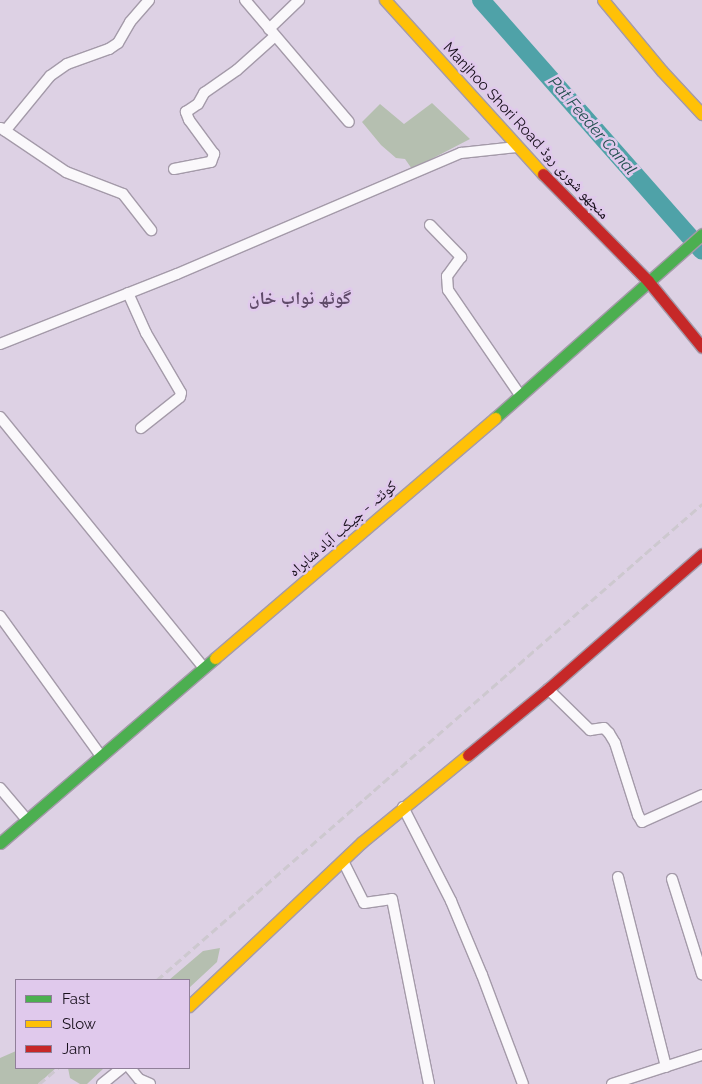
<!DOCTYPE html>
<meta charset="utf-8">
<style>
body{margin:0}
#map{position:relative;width:702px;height:1084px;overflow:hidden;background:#ddd1e4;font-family:Raleway,"Noto Naskh Arabic",sans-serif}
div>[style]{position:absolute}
.green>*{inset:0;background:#b5bfb0}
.river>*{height:18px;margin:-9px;padding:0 9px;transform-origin:9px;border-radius:9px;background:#4fa2a8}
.roads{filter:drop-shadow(1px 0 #a49aa9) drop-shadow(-1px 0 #a49aa9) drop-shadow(0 1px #a49aa9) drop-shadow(0 -1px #a49aa9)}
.street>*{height:10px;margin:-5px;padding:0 5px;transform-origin:5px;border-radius:5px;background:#faf8fb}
.fast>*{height:11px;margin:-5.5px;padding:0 5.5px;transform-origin:5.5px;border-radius:5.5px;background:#4caf50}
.slow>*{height:11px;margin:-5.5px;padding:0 5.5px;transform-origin:5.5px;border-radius:5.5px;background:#ffc107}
.jam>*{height:11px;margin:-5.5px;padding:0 5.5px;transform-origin:5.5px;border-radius:5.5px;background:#c62828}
.rail>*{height:3px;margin-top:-1.5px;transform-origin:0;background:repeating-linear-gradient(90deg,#cdc8cf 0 8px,transparent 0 12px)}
span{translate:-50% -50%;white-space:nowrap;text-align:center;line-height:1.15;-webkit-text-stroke:5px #e0c9ec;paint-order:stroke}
.street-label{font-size:15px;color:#18101c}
.water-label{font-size:16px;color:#214f4f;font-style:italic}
.quarter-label{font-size:18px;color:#604b6a;font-weight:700}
.legend{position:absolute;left:15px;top:979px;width:175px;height:90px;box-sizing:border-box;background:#e0c9ec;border:1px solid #907f99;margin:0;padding:6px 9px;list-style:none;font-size:15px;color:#18101c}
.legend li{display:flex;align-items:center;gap:10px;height:25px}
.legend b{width:25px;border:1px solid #907f99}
</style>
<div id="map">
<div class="green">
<div style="clip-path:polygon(432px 103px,470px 139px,412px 169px,405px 159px,396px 158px,381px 145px,362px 122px,380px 104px,404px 124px)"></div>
<div style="clip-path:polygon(220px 948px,217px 962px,189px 988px,189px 980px,169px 980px,203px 951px)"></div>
<div style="clip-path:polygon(16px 1051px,16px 1068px,56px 1068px,38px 1084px,0 1084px,0 1058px)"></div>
<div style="clip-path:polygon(68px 1068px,104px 1068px,87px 1084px,80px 1084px,70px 1078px)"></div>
</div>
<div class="river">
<div style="left:481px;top:0;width:334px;rotate:48.6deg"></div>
</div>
<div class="roads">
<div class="street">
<div style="left:245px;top:0;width:160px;rotate:49.6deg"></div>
<div style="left:269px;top:29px;width:42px;rotate:-44deg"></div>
<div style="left:1px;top:128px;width:78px;rotate:34.1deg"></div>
<div style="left:66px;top:172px;width:61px;rotate:21.1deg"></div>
<div style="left:123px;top:194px;width:46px;rotate:52.1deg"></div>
<div style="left:5px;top:131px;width:71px;rotate:-50.7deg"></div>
<div style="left:50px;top:76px;width:21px;rotate:-35deg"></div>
<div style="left:67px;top:64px;width:45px;rotate:-19.7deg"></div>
<div style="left:109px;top:49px;width:11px;rotate:-34deg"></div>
<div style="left:118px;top:43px;width:24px;rotate:-60deg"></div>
<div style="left:130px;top:22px;width:29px;rotate:-49deg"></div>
<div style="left:174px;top:169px;width:38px;rotate:-11deg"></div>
<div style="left:211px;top:162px;width:9px;rotate:-69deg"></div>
<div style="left:214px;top:154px;width:42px;rotate:-126.3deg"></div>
<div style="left:189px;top:120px;width:9px;rotate:-111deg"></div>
<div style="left:186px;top:112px;width:14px;rotate:-34deg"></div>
<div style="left:198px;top:104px;width:13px;rotate:-61deg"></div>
<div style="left:204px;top:93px;width:40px;rotate:-34.9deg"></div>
<div style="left:237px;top:70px;width:51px;rotate:-41.8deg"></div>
<div style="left:430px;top:225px;width:45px;rotate:45.9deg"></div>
<div style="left:461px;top:257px;width:24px;rotate:126deg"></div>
<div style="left:447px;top:276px;width:14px;rotate:86deg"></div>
<div style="left:448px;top:290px;width:127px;rotate:55.6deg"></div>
<div style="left:128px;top:293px;width:44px;rotate:65.8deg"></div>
<div style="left:146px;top:333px;width:69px;rotate:59.7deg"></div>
<div style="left:181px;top:393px;width:4px;rotate:104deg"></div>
<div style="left:180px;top:397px;width:50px;rotate:141.5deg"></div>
<div style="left:0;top:344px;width:190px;rotate:-21.6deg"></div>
<div style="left:177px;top:274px;width:309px;rotate:-23.1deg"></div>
<div style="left:461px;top:153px;width:56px;rotate:-6.1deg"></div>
<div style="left:0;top:417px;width:323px;rotate:50.9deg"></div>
<div style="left:0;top:616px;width:173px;rotate:54.2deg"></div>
<div style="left:548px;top:689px;width:59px;rotate:44.3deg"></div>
<div style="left:590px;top:730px;width:14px;rotate:-8deg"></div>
<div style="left:604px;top:728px;width:7px;rotate:45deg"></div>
<div style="left:609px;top:733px;width:12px;rotate:59deg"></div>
<div style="left:615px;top:743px;width:76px;rotate:72.3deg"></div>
<div style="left:638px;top:815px;width:8px;rotate:60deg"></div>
<div style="left:642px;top:822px;width:66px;rotate:-24.2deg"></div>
<div style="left:0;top:788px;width:42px;rotate:49.8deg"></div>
<div style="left:403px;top:807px;width:106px;rotate:62.9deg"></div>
<div style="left:451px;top:901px;width:80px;rotate:67.3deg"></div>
<div style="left:482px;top:975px;width:116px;rotate:69.4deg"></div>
<div style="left:343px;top:861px;width:47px;rotate:63.4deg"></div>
<div style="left:364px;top:903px;width:28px;rotate:-8deg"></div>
<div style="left:392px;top:899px;width:189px;rotate:78.7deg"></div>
<div style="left:618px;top:877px;width:196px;rotate:75.8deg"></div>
<div style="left:672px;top:879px;width:100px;rotate:72.5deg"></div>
<div style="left:130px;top:1068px;width:14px;rotate:51deg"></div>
<div style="left:139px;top:1079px;width:12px;rotate:24deg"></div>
<div style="left:102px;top:1084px;width:26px;rotate:-39deg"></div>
<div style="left:612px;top:1084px;width:95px;rotate:-17.9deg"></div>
</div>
<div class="fast">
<div style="left:495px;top:418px;width:277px;rotate:-41.6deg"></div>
<div style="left:0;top:843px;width:284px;rotate:-40.7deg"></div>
</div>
<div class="slow">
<div style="left:385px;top:0;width:235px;rotate:47.8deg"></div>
<div style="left:603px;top:0;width:92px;rotate:50.3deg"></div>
<div style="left:662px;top:71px;width:59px;rotate:47.1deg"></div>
<div style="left:215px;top:658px;width:369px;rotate:-40.6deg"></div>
<div style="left:189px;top:1006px;width:238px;rotate:-43.5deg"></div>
<div style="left:362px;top:842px;width:137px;rotate:-39.4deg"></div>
</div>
<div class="jam">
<div style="left:543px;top:174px;width:150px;rotate:45.5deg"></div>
<div style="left:648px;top:281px;width:85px;rotate:50.7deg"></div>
<div style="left:468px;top:755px;width:104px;rotate:-39.5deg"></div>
<div style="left:548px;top:689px;width:205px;rotate:-41.2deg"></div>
</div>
</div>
<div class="rail">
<div style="left:157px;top:980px;width:724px;rotate:-41.13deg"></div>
<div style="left:39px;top:1084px;width:25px;rotate:-40deg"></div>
</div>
<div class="street-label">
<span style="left:526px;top:131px;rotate:47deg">Manjhoo Shori Road منجھو شوری روڈ</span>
<span style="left:343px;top:529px;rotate:-41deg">کوئٹہ - جیکب آباد شاہراہ</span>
</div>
<div class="water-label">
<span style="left:592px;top:126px;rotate:49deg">Pat Feeder Canal</span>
</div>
<div class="quarter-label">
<span style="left:300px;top:298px">گوٹھ نواب خان</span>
</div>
<ul class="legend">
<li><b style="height:6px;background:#4caf50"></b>Fast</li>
<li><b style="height:6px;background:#ffc107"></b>Slow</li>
<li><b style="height:6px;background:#c62828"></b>Jam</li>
</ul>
</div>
